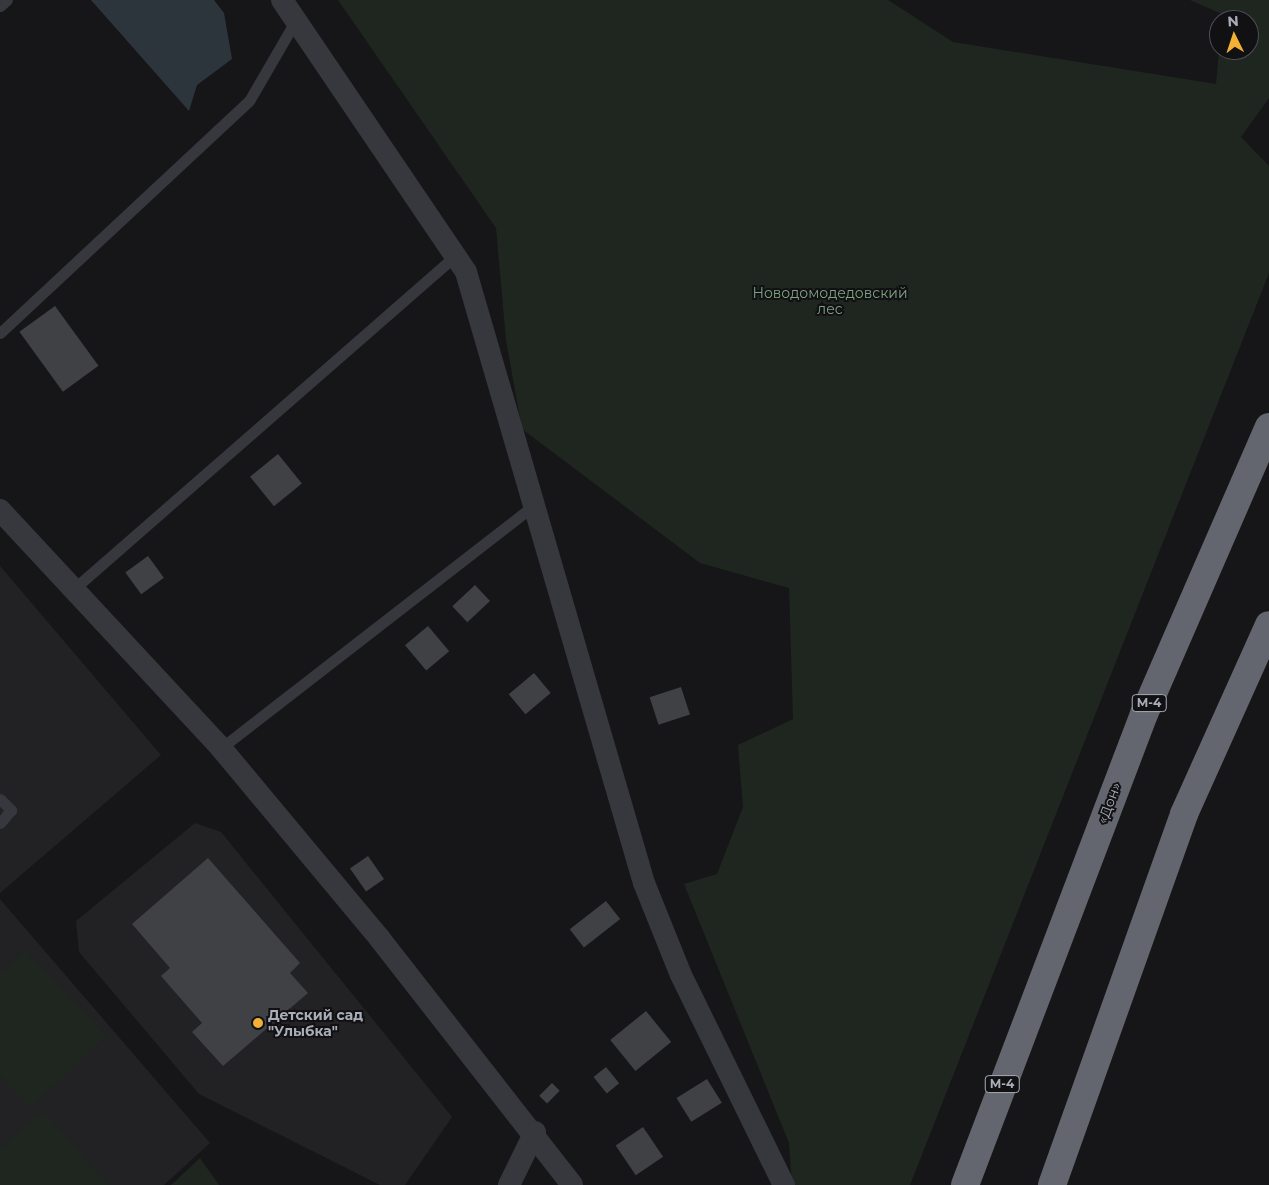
<!DOCTYPE html>
<meta charset="utf-8">
<style>
body{margin:0}
#map{position:relative;width:1269px;height:1185px;overflow:hidden;background:#161618;font-family:Montserrat,sans-serif}
div>[style]{position:absolute}
.built>*{inset:0;background:#222225}
.green>*{inset:0;background:#1e261f}
.water>*{inset:0;background:#2c353c}
.building>*{inset:0;background:#404145;transform-origin:0 0}
.service>*{height:11px;margin:-5.5px;padding:0 5.5px;transform-origin:5.5px;border-radius:5.5px;background:#37383d}
.minor>*{height:22px;margin:-11px;padding:0 11px;transform-origin:11px;border-radius:11px;background:#37383d}
.motorway>*{height:28px;margin:-14px;padding:0 14px;transform-origin:14px;border-radius:14px;background:#63666e}
.dots>*{width:14px;height:14px;translate:-50% -50%;box-sizing:border-box;border:2px solid #111113;border-radius:50%}
span{translate:-50% -50%;white-space:nowrap;text-align:center;line-height:1.15;-webkit-text-stroke:4px #111113;paint-order:stroke}
.shield-label span{padding:1px 4px;background:#111113;border:1px solid;border-radius:4px;-webkit-text-stroke-width:0}
.shield-label{font-size:12px;color:#a8adb8;font-weight:700}
.park-label{font-size:14px;color:#7fa381}
.street-label{font-size:14px;color:#a8adb8}
.poi-label{font-size:14px;color:#a8adb8;font-weight:700}
.left{translate:0 -50%;text-align:left}
.north{position:absolute;left:1209px;top:10px;width:50px;height:50px;box-sizing:border-box;background:#111113;border:1px solid #4d4f55;border-radius:50%;rotate:356deg;font-size:14px;font-weight:700;line-height:20px;text-align:center;color:#a8adb8}
.north::after{content:'';display:block;margin:auto;width:18px;height:22px;background:#f2b134;clip-path:polygon(50% 0,100% 100%,50% 72%,0 100%)}
</style>
<div id="map">
<div class="built">
<div style="clip-path:polygon(0 566px,161px 755px,0 893px)"></div>
<div style="clip-path:polygon(195px 823px,221px 832px,452px 1117px,405px 1185px,380px 1185px,199px 1094px,79px 952px,76px 921px)"></div>
<div style="clip-path:polygon(0 899px,210px 1143px,164px 1185px,0 1185px)"></div>
</div>
<div class="green">
<div style="clip-path:polygon(338px 0,888px 0,953px 42px,1216px 84px,1219px 50px,1249px 50px,1249px 20px,1221px 20px,1222px 14px,1190px 0,1269px 0,1269px 98px,1241px 137px,1269px 166px,1269px 273px,910px 1185px,792px 1185px,789px 1143px,684px 884px,717px 874px,743px 807px,738px 745px,793px 719px,789px 588px,700px 563px,522px 429px,506px 340px,496px 228px)"></div>
<div style="clip-path:polygon(25px 950px,107px 1036px,29px 1109px,0 1075px,0 974px)"></div>
<div style="clip-path:polygon(43px 1111px,110px 1185px,0 1185px,0 1148px)"></div>
<div style="clip-path:polygon(200px 1158px,219px 1185px,171px 1185px)"></div>
</div>
<div class="water">
<div style="clip-path:polygon(91px 0,214px 0,224px 13px,232px 59px,197px 85px,189px 111px)"></div>
</div>
<div class="building">
<div style="left:55px;top:306px;width:74px;height:44px;rotate:54deg"></div>
<div style="left:278px;top:454px;width:38px;height:36px;rotate:51deg"></div>
<div style="left:148px;top:556px;width:27px;height:28px;rotate:54deg"></div>
<div style="left:475px;top:585px;width:22px;height:31px;rotate:47deg"></div>
<div style="left:428px;top:626px;width:33px;height:30px;rotate:50deg"></div>
<div style="left:534px;top:673px;width:26px;height:33px;rotate:50deg"></div>
<div style="left:681px;top:687px;width:29px;height:33px;rotate:72deg"></div>
<div style="left:368px;top:856px;width:28px;height:22px;rotate:55deg"></div>
<div style="clip-path:polygon(208px 858px,300px 963px,290px 973px,308px 993px,223px 1066px,192px 1032px,202px 1023px,161px 976px,170px 968px,132px 924px)"></div>
<div style="left:606px;top:901px;width:23px;height:46px;rotate:52deg"></div>
<div style="left:646px;top:1011px;width:40px;height:46px;rotate:51deg"></div>
<div style="left:606px;top:1067px;width:21px;height:16px;rotate:51deg"></div>
<div style="left:707px;top:1079px;width:28px;height:36px;rotate:58deg"></div>
<div style="left:552px;top:1083px;width:11px;height:18px;rotate:45deg"></div>
<div style="left:643px;top:1127px;width:36px;height:33px;rotate:56deg"></div>
</div>
<div class="service">
<div style="left:0;top:6px;width:9px;rotate:-41deg"></div>
<div style="left:0;top:333px;width:340px;rotate:-43deg"></div>
<div style="left:249px;top:101px;width:94px;rotate:-59.9deg"></div>
<div style="left:76px;top:587px;width:505px;rotate:-41.14deg"></div>
<div style="left:221px;top:748px;width:396px;rotate:-37.8deg"></div>
<div style="left:0;top:799px;width:16px;rotate:45deg"></div>
<div style="left:11px;top:810px;width:17px;rotate:130deg"></div>
</div>
<div class="minor">
<div style="left:282px;top:0;width:328px;rotate:55.9deg"></div>
<div style="left:466px;top:272px;width:636px;rotate:73.76deg"></div>
<div style="left:644px;top:883px;width:99px;rotate:68.1deg"></div>
<div style="left:681px;top:975px;width:234px;rotate:63.9deg"></div>
<div style="left:0;top:510px;width:325px;rotate:47.1deg"></div>
<div style="left:221px;top:748px;width:249px;rotate:50.2deg"></div>
<div style="left:380px;top:939px;width:312px;rotate:52deg"></div>
<div style="left:509px;top:1185px;width:59px;rotate:-63.9deg"></div>
</div>
<div class="motorway">
<div style="left:965px;top:1185px;width:504px;rotate:-69.19deg"></div>
<div style="left:1144px;top:714px;width:313px;rotate:-66.5deg"></div>
<div style="left:1052px;top:1185px;width:394px;rotate:-70.4deg"></div>
<div style="left:1184px;top:814px;width:207px;rotate:-65.8deg"></div>
</div>
<div class="dots">
<div style="left:258px;top:1023px;background:#f2b134"></div>
</div>
<div class="shield-label">
<span style="left:1149px;top:703px">М-4</span>
<span style="left:1002px;top:1084px">М-4</span>
</div>
<div class="park-label">
<span style="left:830px;top:301px">Новодомодедовский<br>лес</span>
</div>
<div class="street-label">
<span style="left:1109px;top:803px;rotate:-69deg">«Дон»</span>
</div>
<div class="poi-label">
<span class="left" style="left:268px;top:1023px">Детский сад<br>"Улыбка"</span>
</div>
<div class="north">N</div>
</div>
